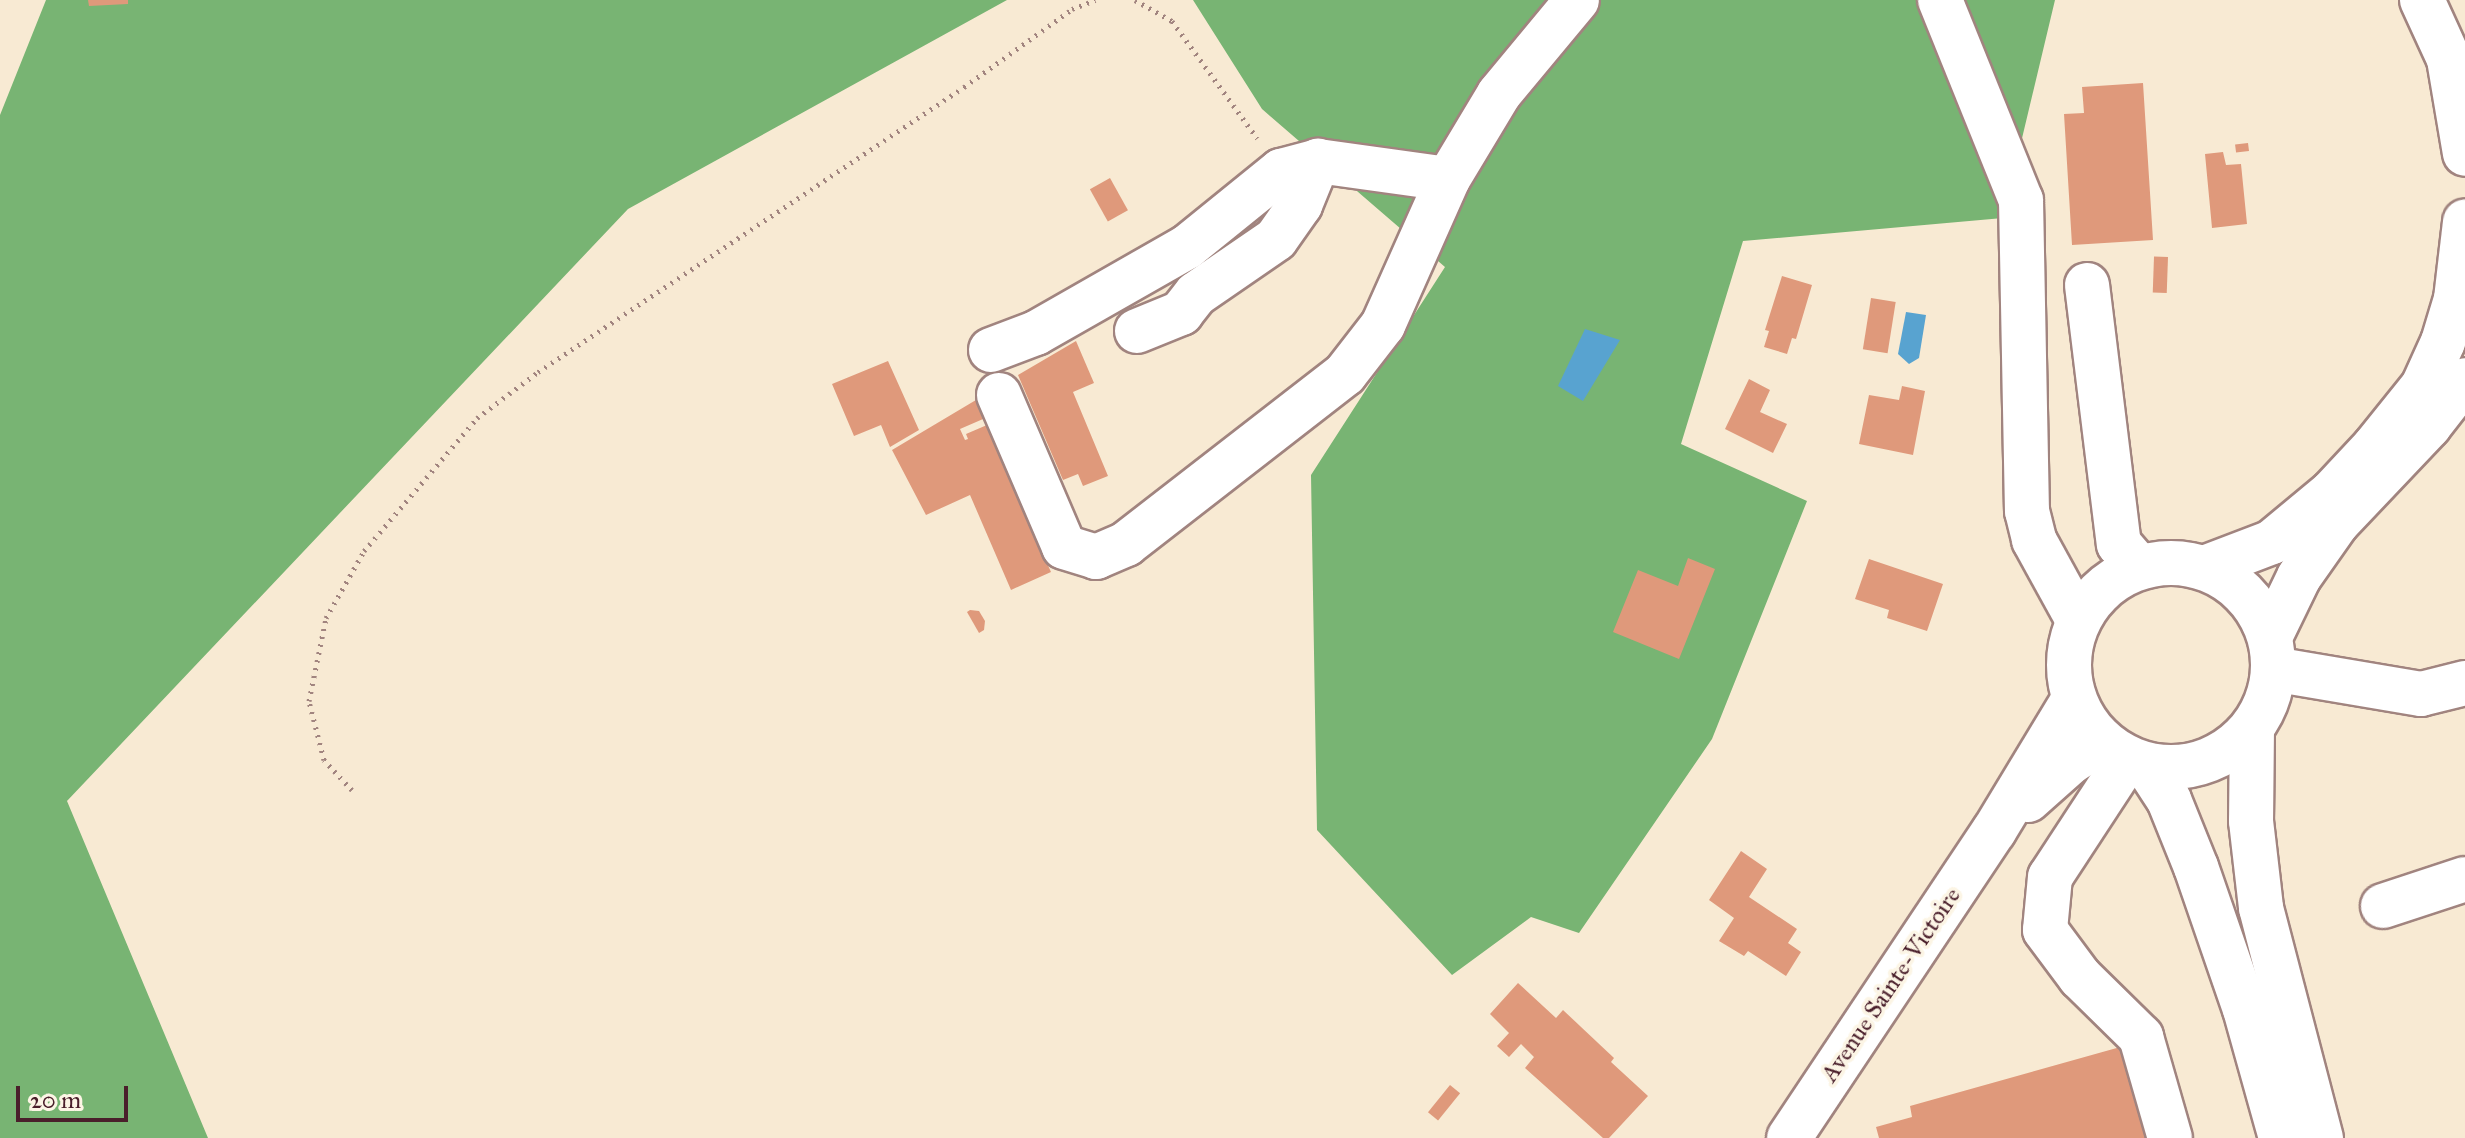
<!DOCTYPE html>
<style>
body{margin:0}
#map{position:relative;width:2465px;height:1138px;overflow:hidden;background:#f8ead3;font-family:"IM FELL Great Primer",serif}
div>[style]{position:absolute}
.forest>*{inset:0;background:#78b473}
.water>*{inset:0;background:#58a3d0}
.building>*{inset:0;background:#df997b;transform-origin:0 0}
.path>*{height:5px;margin-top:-2.5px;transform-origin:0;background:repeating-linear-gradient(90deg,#a1847f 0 2px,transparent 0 8px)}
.roads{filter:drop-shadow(2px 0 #a1847f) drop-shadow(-2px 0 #a1847f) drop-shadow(0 2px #a1847f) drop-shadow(0 -2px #a1847f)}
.minor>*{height:44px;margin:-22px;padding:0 22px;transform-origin:22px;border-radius:22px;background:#fff}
.major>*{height:44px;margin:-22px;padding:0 22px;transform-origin:22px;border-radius:22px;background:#fff}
.major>.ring{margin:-22px;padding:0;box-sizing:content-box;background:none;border:44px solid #fff;border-radius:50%}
span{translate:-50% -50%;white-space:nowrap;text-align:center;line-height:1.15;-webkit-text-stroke:7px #fcf5e5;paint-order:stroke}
.street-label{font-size:24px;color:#4a1f2b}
.scale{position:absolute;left:16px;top:1086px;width:112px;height:36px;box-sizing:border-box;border:4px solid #4a1f2b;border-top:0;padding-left:10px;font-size:24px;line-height:28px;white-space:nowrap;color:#4a1f2b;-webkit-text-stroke:6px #fcf5e5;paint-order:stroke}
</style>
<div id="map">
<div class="forest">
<div style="clip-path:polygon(46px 0,1007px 0,628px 209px,67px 801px,208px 1138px,0 1138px,0 115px)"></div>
<div style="clip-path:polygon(1193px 0,2055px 0,2003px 218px,1743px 241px,1681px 444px,1807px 501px,1712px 739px,1579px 933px,1531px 917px,1452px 975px,1317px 830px,1311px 475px,1445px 267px,1262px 109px)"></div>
</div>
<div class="water">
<div style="clip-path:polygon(1906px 312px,1926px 315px,1919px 358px,1909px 364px,1898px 354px)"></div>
<div style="clip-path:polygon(1585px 329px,1620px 340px,1583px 401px,1558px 386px)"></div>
</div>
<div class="building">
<div style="clip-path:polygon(88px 0,128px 0,128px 4px,89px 6px)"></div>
<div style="clip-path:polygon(2143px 83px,2153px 240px,2072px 245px,2064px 114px,2084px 113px,2082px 87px)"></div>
<div style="left:2248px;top:143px;width:8px;height:13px;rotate:83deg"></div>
<div style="clip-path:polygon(2223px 152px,2226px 165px,2241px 164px,2247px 224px,2212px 228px,2205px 154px)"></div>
<div style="left:1110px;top:178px;width:37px;height:23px;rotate:61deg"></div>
<div style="left:2168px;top:257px;width:36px;height:14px;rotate:92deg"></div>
<div style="clip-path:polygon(1782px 276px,1812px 285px,1796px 339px,1792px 338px,1787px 354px,1764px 347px,1769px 331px,1765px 330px)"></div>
<div style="left:1871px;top:298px;width:25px;height:52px;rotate:9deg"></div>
<div style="clip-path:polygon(1076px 341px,1094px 383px,1073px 392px,1108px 476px,1083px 486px,1078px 474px,1063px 480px,1018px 375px)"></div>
<div style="clip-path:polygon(888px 361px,919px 430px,890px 447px,881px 425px,854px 436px,832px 384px)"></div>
<div style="clip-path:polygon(1749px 379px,1770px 390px,1760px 412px,1787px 424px,1773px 453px,1725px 429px)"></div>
<div style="clip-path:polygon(1902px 386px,1925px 391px,1913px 455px,1859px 444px,1869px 395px,1899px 400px)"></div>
<div style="clip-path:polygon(981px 397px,990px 416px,960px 429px,965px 440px,968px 439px,966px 434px,994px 422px,1026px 496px,1018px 499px,1051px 572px,1011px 590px,970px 495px,926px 515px,892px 450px)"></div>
<div style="clip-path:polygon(1688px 558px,1715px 569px,1679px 659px,1613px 632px,1638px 570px,1678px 586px)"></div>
<div style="clip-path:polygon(1869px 559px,1943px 584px,1927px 631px,1887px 618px,1889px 610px,1855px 599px)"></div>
<div style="clip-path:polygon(970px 610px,979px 611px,985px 621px,984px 630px,979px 633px,967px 612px)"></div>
<div style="clip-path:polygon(1741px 851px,1767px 869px,1749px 897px,1797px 929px,1788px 943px,1801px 952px,1786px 976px,1748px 951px,1744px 956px,1719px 941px,1734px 918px,1709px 900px)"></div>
<div style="clip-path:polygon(1518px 983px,1556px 1018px,1563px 1010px,1614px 1058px,1611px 1062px,1648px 1096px,1609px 1138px,1603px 1138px,1525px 1068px,1534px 1057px,1521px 1044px,1509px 1057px,1497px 1046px,1509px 1033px,1490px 1014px)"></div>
<div style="clip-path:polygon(2131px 1044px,2157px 1138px,1879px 1138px,1876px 1127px,1912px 1117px,1910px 1106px)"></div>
<div style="left:1450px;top:1085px;width:13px;height:35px;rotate:39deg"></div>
</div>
<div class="path">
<div style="left:1135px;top:0;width:43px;rotate:29.6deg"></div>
<div style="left:1172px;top:21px;width:145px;rotate:54deg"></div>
<div style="left:352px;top:790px;width:41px;rotate:-133deg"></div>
<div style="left:324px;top:760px;width:61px;rotate:-104.3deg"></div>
<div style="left:309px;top:701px;width:85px;rotate:-78.4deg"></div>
<div style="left:326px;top:618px;width:77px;rotate:-60.4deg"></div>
<div style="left:364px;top:551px;width:175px;rotate:-49.6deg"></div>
<div style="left:477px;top:418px;width:76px;rotate:-37deg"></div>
<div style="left:538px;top:372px;width:513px;rotate:-33.78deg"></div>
<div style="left:964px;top:87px;width:133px;rotate:-35.8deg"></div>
<div style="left:1072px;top:9px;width:25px;rotate:-21deg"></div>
</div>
<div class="roads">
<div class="minor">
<div style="left:1940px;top:0;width:216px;rotate:68deg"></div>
<div style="left:2021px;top:200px;width:311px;rotate:88.9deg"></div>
<div style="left:2027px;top:511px;width:30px;rotate:76deg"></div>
<div style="left:2034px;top:540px;width:91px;rotate:61.2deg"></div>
<div style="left:2087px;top:285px;width:261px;rotate:83deg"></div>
<div style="left:2119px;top:544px;width:30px;rotate:49deg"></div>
<div style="left:1137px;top:331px;width:48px;rotate:-22.2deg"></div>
<div style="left:1181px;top:313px;width:24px;rotate:-52deg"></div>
<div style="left:1196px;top:294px;width:97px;rotate:-34.5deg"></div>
<div style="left:1276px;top:239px;width:42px;rotate:-54.8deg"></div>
<div style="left:1300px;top:205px;width:48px;rotate:-67.8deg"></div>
<div style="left:991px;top:350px;width:48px;rotate:-20.7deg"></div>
<div style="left:1036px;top:333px;width:174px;rotate:-29.7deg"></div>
<div style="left:1187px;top:247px;width:121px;rotate:-39deg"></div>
<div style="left:1281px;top:171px;width:38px;rotate:-15deg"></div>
<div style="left:1318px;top:161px;width:131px;rotate:7.9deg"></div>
<div style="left:999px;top:395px;width:165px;rotate:66.8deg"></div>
<div style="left:1064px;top:547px;width:34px;rotate:17deg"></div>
<div style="left:1096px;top:557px;width:33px;rotate:-23deg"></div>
<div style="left:1126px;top:544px;width:277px;rotate:-37.8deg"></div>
<div style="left:1345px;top:374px;width:62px;rotate:-52.2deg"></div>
<div style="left:1383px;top:325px;width:160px;rotate:-66deg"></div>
<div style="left:1448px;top:179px;width:99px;rotate:-59deg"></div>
<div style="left:1499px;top:94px;width:122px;rotate:-50.3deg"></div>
<div style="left:2273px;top:669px;width:150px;rotate:9.6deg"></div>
<div style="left:2421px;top:694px;width:45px;rotate:-14deg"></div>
<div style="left:2128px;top:758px;width:142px;rotate:123.2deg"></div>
<div style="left:2050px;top:877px;width:53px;rotate:95.4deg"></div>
<div style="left:2045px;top:930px;width:59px;rotate:53.3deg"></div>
<div style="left:2080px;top:977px;width:86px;rotate:44.5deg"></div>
<div style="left:2141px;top:1037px;width:105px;rotate:74deg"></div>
<div style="left:2028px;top:800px;width:59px;rotate:-41.6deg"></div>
<div style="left:2072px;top:761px;width:36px;rotate:-32deg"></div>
<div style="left:2383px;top:906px;width:86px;rotate:-18.2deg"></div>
<div style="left:1789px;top:1138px;width:369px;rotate:-56.3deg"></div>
<div style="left:1994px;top:831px;width:154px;rotate:-58.8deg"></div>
</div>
<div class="major">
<div style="left:2422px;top:0;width:65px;rotate:65.4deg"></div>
<div style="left:2449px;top:59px;width:96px;rotate:80.4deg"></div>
<div class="ring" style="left:2069px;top:563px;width:160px;height:160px"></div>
<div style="left:2204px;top:568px;width:73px;rotate:-20.9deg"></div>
<div style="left:2272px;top:542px;width:78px;rotate:-39.8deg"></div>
<div style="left:2332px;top:492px;width:62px;rotate:-47deg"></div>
<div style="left:2374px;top:447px;width:78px;rotate:-51.2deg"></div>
<div style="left:2423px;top:386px;width:48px;rotate:-65.6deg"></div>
<div style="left:2443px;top:342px;width:45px;rotate:-73.2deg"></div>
<div style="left:2456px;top:299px;width:78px;rotate:-83.3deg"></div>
<div style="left:2270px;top:637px;width:67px;rotate:-64.2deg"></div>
<div style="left:2299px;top:577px;width:66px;rotate:-54.9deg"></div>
<div style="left:2337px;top:523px;width:134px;rotate:-46.5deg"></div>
<div style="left:2429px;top:426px;width:58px;rotate:-52deg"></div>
<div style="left:2252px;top:728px;width:93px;rotate:90.6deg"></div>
<div style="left:2251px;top:821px;width:88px;rotate:83.4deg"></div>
<div style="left:2261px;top:908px;width:238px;rotate:75.4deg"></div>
<div style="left:2146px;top:765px;width:42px;rotate:56.7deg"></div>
<div style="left:2169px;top:800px;width:72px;rotate:68.1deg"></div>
<div style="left:2196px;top:867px;width:150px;rotate:71deg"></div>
<div style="left:2245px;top:1009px;width:134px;rotate:74.4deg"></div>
</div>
</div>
<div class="street-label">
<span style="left:1891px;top:985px;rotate:-56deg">Avenue Sainte-Victoire</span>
</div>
<div class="scale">20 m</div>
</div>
